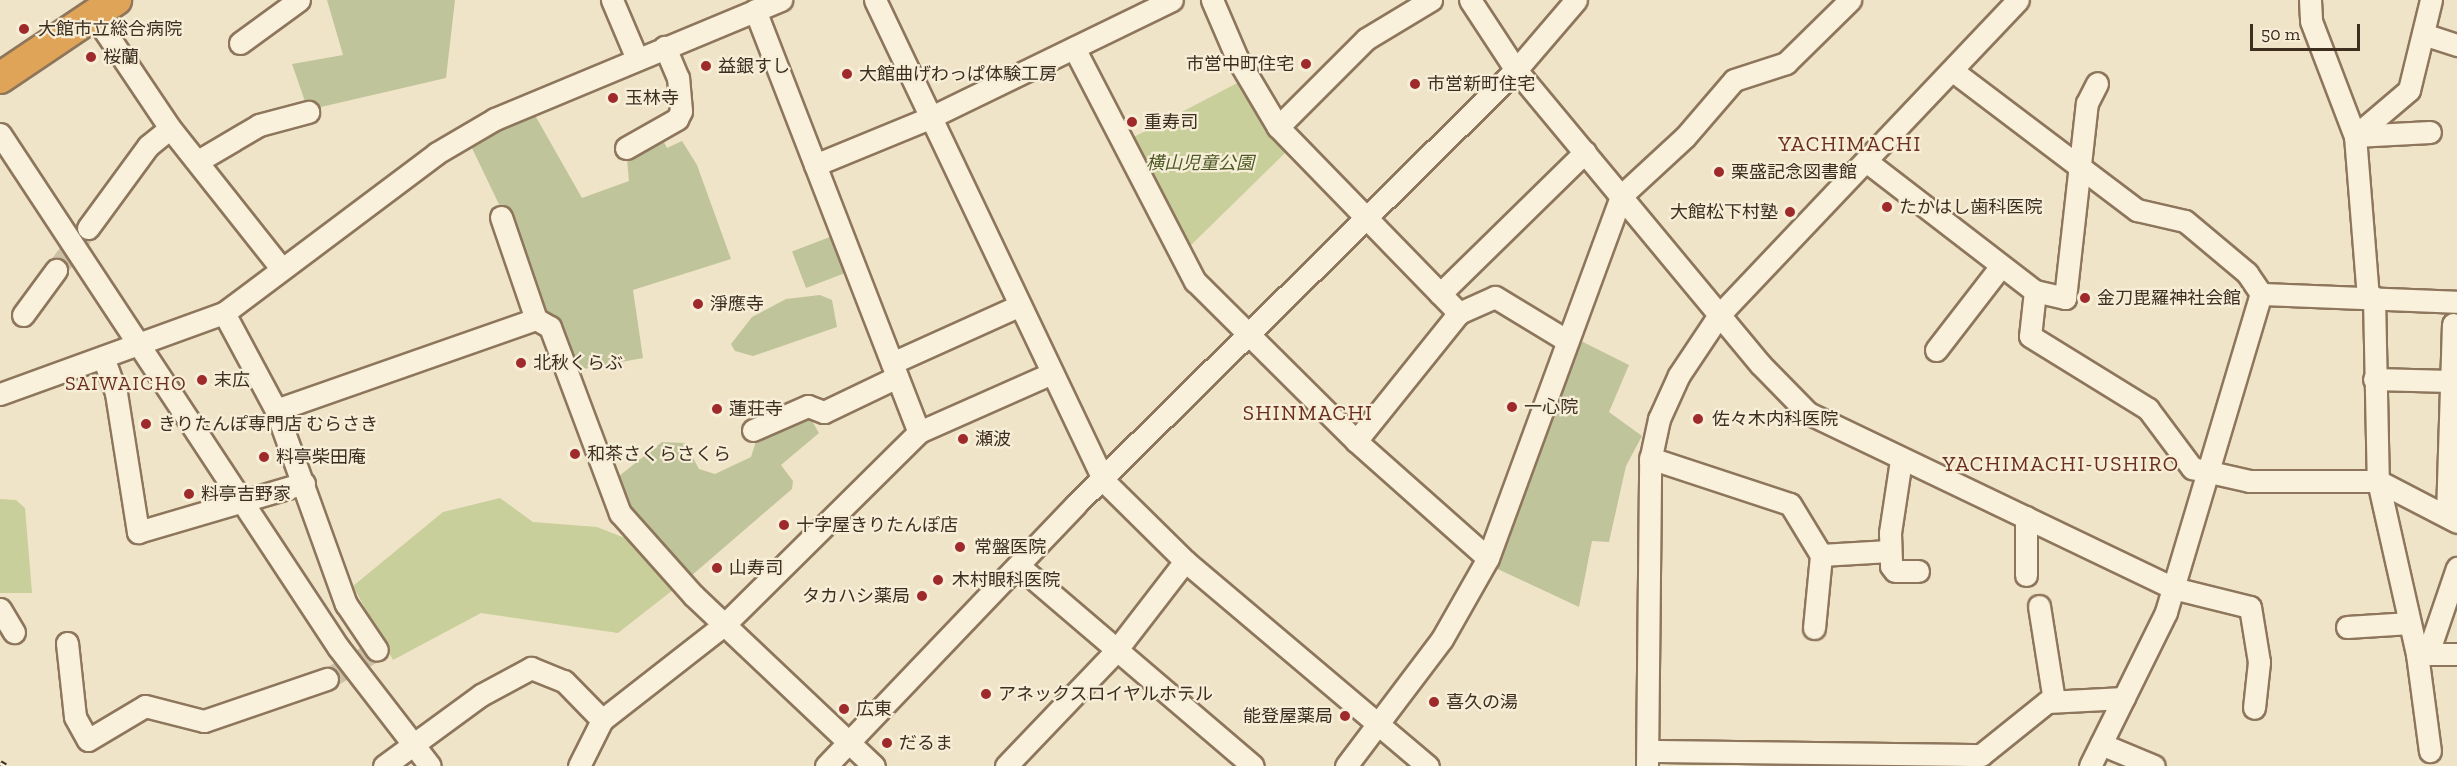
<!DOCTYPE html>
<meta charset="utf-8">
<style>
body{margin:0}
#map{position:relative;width:2457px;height:766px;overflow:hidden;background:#f0e4c8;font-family:"Zilla Slab","Noto Sans JP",serif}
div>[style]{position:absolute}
.green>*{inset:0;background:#c9cf9b}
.cemetery>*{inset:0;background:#bfc49a;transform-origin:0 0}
.minor-tunnel>*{height:21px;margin-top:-10.5px;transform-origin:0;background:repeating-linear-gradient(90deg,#ccc0a6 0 21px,transparent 0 31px)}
.roads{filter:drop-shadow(2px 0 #8d765c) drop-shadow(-2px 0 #8d765c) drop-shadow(0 2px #8d765c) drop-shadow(0 -2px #8d765c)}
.minor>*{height:21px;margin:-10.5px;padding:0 10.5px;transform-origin:10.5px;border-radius:10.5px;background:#faf1dc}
.highway>*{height:30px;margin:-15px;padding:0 15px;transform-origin:15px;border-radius:15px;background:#e0a458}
.rail>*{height:7px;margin-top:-3.5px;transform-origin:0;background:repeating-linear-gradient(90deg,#f7eed8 0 14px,#3d2e20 0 28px);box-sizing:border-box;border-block:2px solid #3d2e20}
.dots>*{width:16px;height:16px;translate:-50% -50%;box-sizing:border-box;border:3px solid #f7eed8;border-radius:50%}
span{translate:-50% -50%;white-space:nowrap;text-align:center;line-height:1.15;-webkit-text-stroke:4.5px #f7eed8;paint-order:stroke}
.poi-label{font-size:18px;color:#3d2e20}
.left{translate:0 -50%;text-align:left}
.right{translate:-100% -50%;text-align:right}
.park-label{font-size:18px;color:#4d5a26;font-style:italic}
.neighbourhood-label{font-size:20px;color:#6b2e1e;letter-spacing:1.5px}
.quarter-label{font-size:21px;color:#6b2e1e;letter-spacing:1.5px}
.scale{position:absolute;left:2250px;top:24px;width:110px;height:27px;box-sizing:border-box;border:3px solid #3d2e20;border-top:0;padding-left:8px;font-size:18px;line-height:21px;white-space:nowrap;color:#3d2e20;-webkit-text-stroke:4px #f7eed8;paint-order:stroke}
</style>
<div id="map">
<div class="green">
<div style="clip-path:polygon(1243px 80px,1289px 149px,1185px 251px,1128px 140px)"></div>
<div style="clip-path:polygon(500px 498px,533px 522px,597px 527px,625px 538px,673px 590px,618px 633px,481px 613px,393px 660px,353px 586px,443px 512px)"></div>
<div style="clip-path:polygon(0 499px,16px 500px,25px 508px,32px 593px,0 593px)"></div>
</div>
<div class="cemetery">
<div style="clip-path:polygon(327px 0,455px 0,446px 78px,308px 110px,292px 64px,343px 55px)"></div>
<div style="clip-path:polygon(532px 110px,582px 198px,629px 181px,627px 159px,664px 142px,667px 148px,682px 141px,697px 165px,731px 259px,633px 290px,643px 358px,573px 371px,553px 316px,542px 319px,507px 221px,470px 144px)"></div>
<div style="left:835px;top:235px;width:39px;height:46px;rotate:69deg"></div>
<div style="clip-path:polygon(820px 295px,832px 300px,837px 327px,753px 356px,735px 351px,731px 344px,752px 317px,786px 299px)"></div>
<div style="clip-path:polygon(1573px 337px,1629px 365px,1609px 412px,1642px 436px,1626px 466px,1609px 542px,1592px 541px,1579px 607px,1489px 565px)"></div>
<div style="clip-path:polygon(806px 411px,819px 433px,781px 465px,793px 481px,792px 489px,691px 576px,628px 510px,614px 480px,662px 442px,685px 443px,699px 469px,715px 474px,751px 457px,759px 432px)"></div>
</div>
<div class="minor-tunnel">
<div style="left:56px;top:270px;width:53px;rotate:-52.7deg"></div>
<div style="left:327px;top:679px;width:58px;rotate:-30.1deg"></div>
</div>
<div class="roads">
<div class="minor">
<div style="left:612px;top:0;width:64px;rotate:67deg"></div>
<div style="left:875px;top:0;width:533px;rotate:64.54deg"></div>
<div style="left:1104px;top:481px;width:114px;rotate:44.6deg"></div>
<div style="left:1185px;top:561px;width:318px;rotate:40.2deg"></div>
<div style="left:1212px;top:0;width:63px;rotate:66.7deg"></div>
<div style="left:1237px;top:58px;width:80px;rotate:59.3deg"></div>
<div style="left:1278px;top:127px;width:260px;rotate:45.8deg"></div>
<div style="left:1470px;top:0;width:84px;rotate:56.7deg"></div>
<div style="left:1516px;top:70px;width:383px;rotate:50.3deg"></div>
<div style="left:1761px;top:365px;width:67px;rotate:45.6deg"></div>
<div style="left:1808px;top:413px;width:405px;rotate:25.6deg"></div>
<div style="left:2173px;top:588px;width:79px;rotate:13.9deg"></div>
<div style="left:2250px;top:607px;width:56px;rotate:80.7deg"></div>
<div style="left:2259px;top:662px;width:46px;rotate:96.2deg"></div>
<div style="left:2310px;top:0;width:21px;rotate:87deg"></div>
<div style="left:2311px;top:21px;width:123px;rotate:69.1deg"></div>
<div style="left:2355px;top:136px;width:162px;rotate:85.4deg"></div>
<div style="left:755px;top:10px;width:453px;rotate:68.8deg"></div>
<div style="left:94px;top:15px;width:136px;rotate:56.1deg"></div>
<div style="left:170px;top:128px;width:179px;rotate:51.6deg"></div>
<div style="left:2423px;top:34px;width:36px;rotate:18deg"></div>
<div style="left:240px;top:43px;width:73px;rotate:-36.1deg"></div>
<div style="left:1074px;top:48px;width:263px;rotate:62.6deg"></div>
<div style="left:1195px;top:281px;width:227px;rotate:44.8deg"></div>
<div style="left:1356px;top:441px;width:176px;rotate:41.6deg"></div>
<div style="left:1953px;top:71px;width:231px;rotate:37.1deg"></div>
<div style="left:2137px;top:210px;width:49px;rotate:12.9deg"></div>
<div style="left:2185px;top:221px;width:81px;rotate:40deg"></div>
<div style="left:2247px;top:273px;width:25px;rotate:56deg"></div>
<div style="left:1278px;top:127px;width:124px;rotate:-45deg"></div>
<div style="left:1366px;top:39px;width:76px;rotate:-31deg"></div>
<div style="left:0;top:134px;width:614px;rotate:56.62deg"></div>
<div style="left:338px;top:647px;width:150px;rotate:52.3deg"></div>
<div style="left:2355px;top:136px;width:71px;rotate:-40.4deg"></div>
<div style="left:2409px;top:90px;width:93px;rotate:-76.3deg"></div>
<div style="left:2355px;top:136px;width:75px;rotate:-3.1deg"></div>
<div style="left:626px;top:148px;width:59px;rotate:-29.6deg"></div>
<div style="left:677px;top:119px;width:9px;rotate:-63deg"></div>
<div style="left:681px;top:111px;width:33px;rotate:-95deg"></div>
<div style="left:678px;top:78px;width:34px;rotate:-113deg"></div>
<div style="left:198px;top:161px;width:71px;rotate:-30.5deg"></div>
<div style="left:259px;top:125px;width:51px;rotate:-14.9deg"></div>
<div style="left:1866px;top:161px;width:213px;rotate:37.6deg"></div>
<div style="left:2035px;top:291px;width:45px;rotate:96.3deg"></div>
<div style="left:2030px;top:336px;width:139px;rotate:31.7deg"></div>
<div style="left:2148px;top:409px;width:74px;rotate:53.3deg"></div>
<div style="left:2192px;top:468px;width:58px;rotate:12.8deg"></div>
<div style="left:2249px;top:481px;width:129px"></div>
<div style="left:2378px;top:481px;width:89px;rotate:27.4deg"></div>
<div style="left:815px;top:165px;width:121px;rotate:-22.3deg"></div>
<div style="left:927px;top:119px;width:272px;rotate:-25.9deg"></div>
<div style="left:501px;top:217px;width:108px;rotate:71.1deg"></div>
<div style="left:536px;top:319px;width:16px;rotate:30deg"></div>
<div style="left:550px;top:327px;width:199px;rotate:69.4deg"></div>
<div style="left:620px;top:513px;width:110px;rotate:48.3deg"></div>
<div style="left:693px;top:595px;width:249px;rotate:43.4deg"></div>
<div style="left:88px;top:228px;width:102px;rotate:-53.8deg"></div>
<div style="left:148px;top:146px;width:28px;rotate:-39deg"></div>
<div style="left:2035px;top:291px;width:31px;rotate:13deg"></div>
<div style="left:2065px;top:298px;width:196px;rotate:-83.6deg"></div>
<div style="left:2087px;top:103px;width:22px;rotate:-63deg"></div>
<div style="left:1440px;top:294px;width:203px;rotate:-44.4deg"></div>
<div style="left:2261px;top:294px;width:196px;rotate:2.3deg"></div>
<div style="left:2374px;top:297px;width:184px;rotate:88.8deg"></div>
<div style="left:2378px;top:481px;width:177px;rotate:77.3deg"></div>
<div style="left:2417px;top:654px;width:98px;rotate:82.4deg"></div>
<div style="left:224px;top:313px;width:110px;rotate:61.8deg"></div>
<div style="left:276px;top:410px;width:206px;rotate:70.2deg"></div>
<div style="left:346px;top:604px;width:55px;rotate:56deg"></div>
<div style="left:23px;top:315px;width:56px;rotate:-53.7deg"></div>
<div style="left:1936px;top:350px;width:106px;rotate:-52.3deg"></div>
<div style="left:103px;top:357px;width:38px;rotate:70deg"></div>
<div style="left:116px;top:393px;width:141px;rotate:81deg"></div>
<div style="left:138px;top:532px;width:173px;rotate:-16.4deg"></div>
<div style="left:892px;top:363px;width:138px;rotate:-24.3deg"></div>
<div style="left:2374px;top:379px;width:77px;rotate:1.5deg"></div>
<div style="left:0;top:394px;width:238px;rotate:-19.9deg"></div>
<div style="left:224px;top:313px;width:266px;rotate:-36.9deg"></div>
<div style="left:437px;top:153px;width:67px;rotate:-30.4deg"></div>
<div style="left:495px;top:119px;width:310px;rotate:-22.6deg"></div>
<div style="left:276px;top:410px;width:275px;rotate:-19.3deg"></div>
<div style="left:753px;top:430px;width:60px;rotate:-23.6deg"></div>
<div style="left:808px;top:406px;width:17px;rotate:21deg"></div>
<div style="left:824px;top:412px;width:81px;rotate:-25.6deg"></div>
<div style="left:1356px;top:441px;width:164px;rotate:-51.2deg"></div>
<div style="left:1459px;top:313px;width:39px;rotate:-24deg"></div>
<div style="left:1495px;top:297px;width:83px;rotate:31.2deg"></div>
<div style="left:1650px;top:458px;width:147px;rotate:18.2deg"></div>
<div style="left:1790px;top:504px;width:60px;rotate:58.7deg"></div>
<div style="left:1821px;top:555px;width:68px;rotate:-3.4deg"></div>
<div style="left:1901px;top:460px;width:74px;rotate:98.6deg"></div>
<div style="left:1890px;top:533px;width:33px;rotate:88deg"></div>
<div style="left:1891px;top:566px;width:6px;rotate:51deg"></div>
<div style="left:1895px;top:571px;width:23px"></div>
<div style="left:2447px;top:515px;width:191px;rotate:-88.2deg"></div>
<div style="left:2026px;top:517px;width:58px;rotate:90deg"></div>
<div style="left:1020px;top:567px;width:306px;rotate:40.5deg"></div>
<div style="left:2039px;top:606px;width:96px;rotate:81deg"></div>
<div style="left:0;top:609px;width:27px;rotate:59deg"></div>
<div style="left:2347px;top:627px;width:63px;rotate:-3.6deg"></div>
<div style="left:1814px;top:628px;width:73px;rotate:-84.5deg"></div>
<div style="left:67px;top:643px;width:74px;rotate:83.8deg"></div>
<div style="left:75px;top:717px;width:26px;rotate:61deg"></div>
<div style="left:88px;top:740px;width:66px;rotate:-30.8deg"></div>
<div style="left:145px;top:706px;width:61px;rotate:14.3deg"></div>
<div style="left:204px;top:721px;width:130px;rotate:-18.9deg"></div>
<div style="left:2428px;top:653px;width:90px;rotate:-71.2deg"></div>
<div style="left:2417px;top:654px;width:40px"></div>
<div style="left:2101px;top:744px;width:57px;rotate:22.5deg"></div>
<div style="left:1649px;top:751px;width:332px;rotate:0.7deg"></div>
<div style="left:1981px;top:755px;width:85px;rotate:-38.8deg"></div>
<div style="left:2047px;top:702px;width:77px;rotate:-3deg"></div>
<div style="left:384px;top:766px;width:120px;rotate:-36.2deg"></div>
<div style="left:481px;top:695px;width:57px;rotate:-28.4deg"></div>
<div style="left:531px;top:668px;width:35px;rotate:22deg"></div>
<div style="left:564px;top:681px;width:54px;rotate:45.7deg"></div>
<div style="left:579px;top:766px;width:51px;rotate:-63.4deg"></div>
<div style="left:602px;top:720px;width:156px;rotate:-38deg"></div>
<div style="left:725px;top:624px;width:273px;rotate:-44.7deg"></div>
<div style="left:919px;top:432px;width:145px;rotate:-23.9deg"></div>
<div style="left:826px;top:766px;width:362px;rotate:-46.3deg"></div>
<div style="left:1076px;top:504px;width:618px;rotate:-44.61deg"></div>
<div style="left:1516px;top:70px;width:92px;rotate:-49.4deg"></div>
<div style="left:1006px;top:766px;width:156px;rotate:-46.3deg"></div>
<div style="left:1114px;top:653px;width:116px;rotate:-52.3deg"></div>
<div style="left:1346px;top:766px;width:159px;rotate:-52.9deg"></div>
<div style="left:1442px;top:639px;width:93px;rotate:-60.4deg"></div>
<div style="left:1488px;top:558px;width:386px;rotate:-69.8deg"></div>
<div style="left:1621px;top:196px;width:87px;rotate:-42.7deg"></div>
<div style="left:1685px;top:137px;width:75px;rotate:-49.3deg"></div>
<div style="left:1734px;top:80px;width:55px;rotate:-18.1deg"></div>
<div style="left:1786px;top:63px;width:90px;rotate:-44.5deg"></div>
<div style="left:1647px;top:766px;width:305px;rotate:-89.4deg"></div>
<div style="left:1650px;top:461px;width:43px;rotate:-77.9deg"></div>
<div style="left:1659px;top:419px;width:48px;rotate:-65.6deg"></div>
<div style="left:1679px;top:375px;width:72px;rotate:-56.3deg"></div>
<div style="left:1719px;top:315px;width:434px;rotate:-46.5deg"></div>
<div style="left:2090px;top:766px;width:172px;rotate:-63.7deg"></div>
<div style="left:2166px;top:612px;width:332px;rotate:-73.4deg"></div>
</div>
<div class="highway">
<div style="left:0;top:78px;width:140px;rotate:-33.9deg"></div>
</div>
</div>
<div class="rail">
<div style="left:0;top:763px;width:6px;rotate:31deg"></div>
</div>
<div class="dots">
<div style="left:24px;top:29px;background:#9e2a2b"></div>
<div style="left:91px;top:57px;background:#9e2a2b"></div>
<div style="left:1306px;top:64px;background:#9e2a2b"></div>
<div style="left:706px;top:66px;background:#9e2a2b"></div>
<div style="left:847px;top:74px;background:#9e2a2b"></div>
<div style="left:1415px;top:84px;background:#9e2a2b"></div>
<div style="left:613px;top:98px;background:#9e2a2b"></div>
<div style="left:1132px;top:122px;background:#9e2a2b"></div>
<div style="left:1719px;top:172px;background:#9e2a2b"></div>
<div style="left:1887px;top:207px;background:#9e2a2b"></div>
<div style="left:1790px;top:212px;background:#9e2a2b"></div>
<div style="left:2085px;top:298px;background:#9e2a2b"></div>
<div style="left:698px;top:304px;background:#9e2a2b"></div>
<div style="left:521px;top:363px;background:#9e2a2b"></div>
<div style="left:202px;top:380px;background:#9e2a2b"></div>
<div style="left:1512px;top:407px;background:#9e2a2b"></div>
<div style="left:717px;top:409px;background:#9e2a2b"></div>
<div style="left:1698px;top:419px;background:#9e2a2b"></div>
<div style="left:146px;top:424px;background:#9e2a2b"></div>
<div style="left:963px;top:439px;background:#9e2a2b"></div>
<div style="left:575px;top:454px;background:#9e2a2b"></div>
<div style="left:264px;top:457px;background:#9e2a2b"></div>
<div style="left:189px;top:494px;background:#9e2a2b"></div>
<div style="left:784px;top:525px;background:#9e2a2b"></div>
<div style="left:960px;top:547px;background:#9e2a2b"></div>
<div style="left:717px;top:568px;background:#9e2a2b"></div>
<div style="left:938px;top:580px;background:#9e2a2b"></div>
<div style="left:922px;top:596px;background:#9e2a2b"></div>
<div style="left:986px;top:694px;background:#9e2a2b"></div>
<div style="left:1434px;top:702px;background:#9e2a2b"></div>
<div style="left:844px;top:709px;background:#9e2a2b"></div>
<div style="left:1345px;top:716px;background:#9e2a2b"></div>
<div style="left:887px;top:743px;background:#9e2a2b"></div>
</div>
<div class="poi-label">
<span class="left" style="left:38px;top:29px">大館市立総合病院</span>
<span class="left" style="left:103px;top:57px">桜蘭</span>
<span class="right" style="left:1294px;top:64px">市営中町住宅</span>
<span class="left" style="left:718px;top:66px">益銀すし</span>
<span class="left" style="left:859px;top:74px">大館曲げわっぱ体験工房</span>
<span class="left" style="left:1427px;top:84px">市営新町住宅</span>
<span class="left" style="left:625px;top:98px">玉林寺</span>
<span class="left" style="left:1144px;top:122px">重寿司</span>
<span class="left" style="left:1731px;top:172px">栗盛記念図書館</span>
<span class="left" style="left:1899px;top:207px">たかはし歯科医院</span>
<span class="right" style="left:1778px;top:212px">大館松下村塾</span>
<span class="left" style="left:2097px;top:298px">金刀毘羅神社会館</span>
<span class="left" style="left:710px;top:304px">淨應寺</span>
<span class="left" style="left:533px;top:363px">北秋くらぶ</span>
<span class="left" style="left:214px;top:380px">末広</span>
<span class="left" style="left:1524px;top:407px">一心院</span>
<span class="left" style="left:729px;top:409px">蓮荘寺</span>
<span class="left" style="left:1712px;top:419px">佐々木内科医院</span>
<span class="left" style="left:158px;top:424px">きりたんぽ専門店 むらさき</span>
<span class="left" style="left:975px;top:439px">瀬波</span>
<span class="left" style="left:587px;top:454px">和茶さくらさくら</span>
<span class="left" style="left:276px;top:457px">料亭柴田庵</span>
<span class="left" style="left:201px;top:494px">料亭吉野家</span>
<span class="left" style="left:796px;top:525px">十字屋きりたんぽ店</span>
<span class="left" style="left:974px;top:547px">常盤医院</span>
<span class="left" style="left:729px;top:568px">山寿司</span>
<span class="left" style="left:952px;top:580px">木村眼科医院</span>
<span class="right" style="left:910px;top:596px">タカハシ薬局</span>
<span class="left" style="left:998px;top:694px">アネックスロイヤルホテル</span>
<span class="left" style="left:1446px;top:702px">喜久の湯</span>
<span class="left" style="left:856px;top:709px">広東</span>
<span class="right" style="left:1333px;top:716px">能登屋薬局</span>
<span class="left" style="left:899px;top:743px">だるま</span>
</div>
<div class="park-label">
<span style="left:1200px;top:163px">横山児童公園</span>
</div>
<div class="neighbourhood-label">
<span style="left:126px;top:383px">SAIWAICHO</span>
</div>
<div class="quarter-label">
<span style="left:1850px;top:144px">YACHIMACHI</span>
<span style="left:1308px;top:413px">SHINMACHI</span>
<span style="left:2061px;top:464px">YACHIMACHI-USHIRO</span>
</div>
<div class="scale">50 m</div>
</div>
